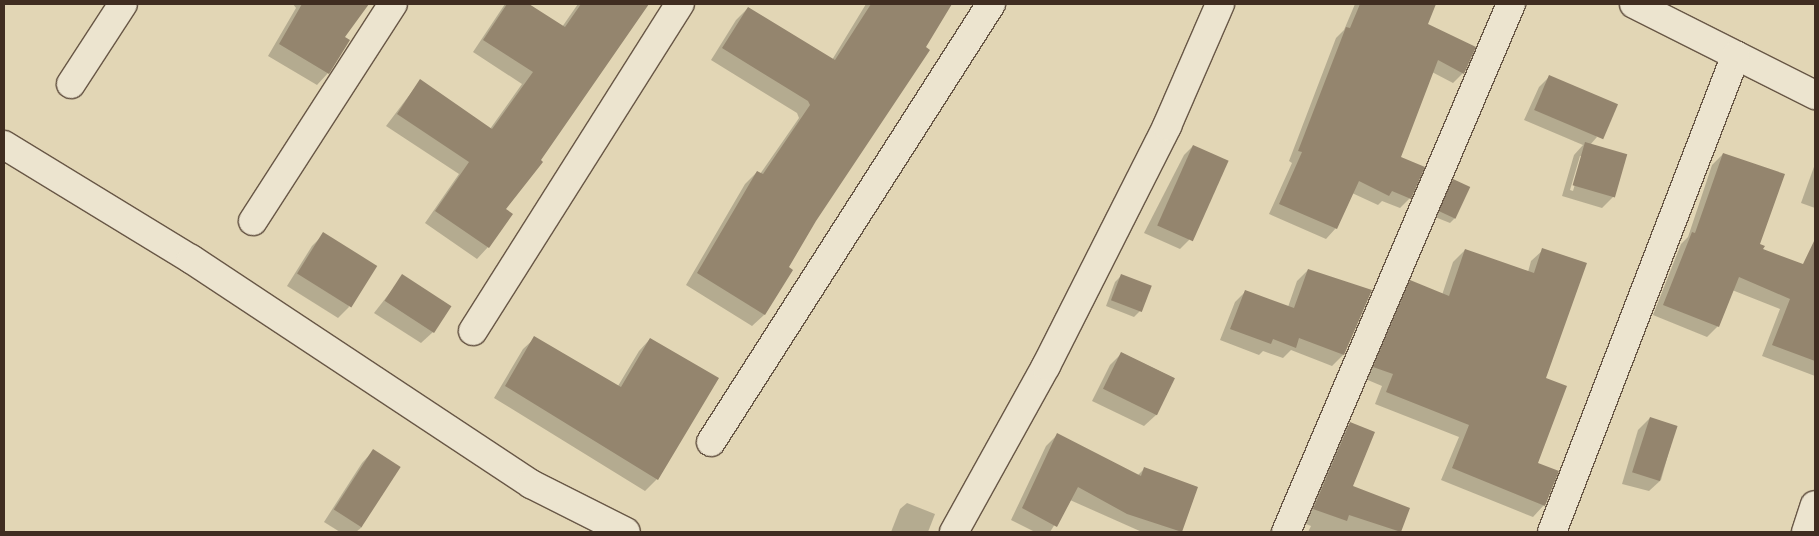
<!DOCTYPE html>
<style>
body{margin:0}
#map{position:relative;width:1819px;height:536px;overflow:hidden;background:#e2d6b5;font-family:"IM FELL DW Pica",serif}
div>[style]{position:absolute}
.shadow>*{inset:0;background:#0003}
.building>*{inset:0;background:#94856e;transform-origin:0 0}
.roads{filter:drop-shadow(1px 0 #685746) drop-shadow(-1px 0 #685746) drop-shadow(0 1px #685746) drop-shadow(0 -1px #685746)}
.minor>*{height:28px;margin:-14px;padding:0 14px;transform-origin:14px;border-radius:14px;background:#ece4cf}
span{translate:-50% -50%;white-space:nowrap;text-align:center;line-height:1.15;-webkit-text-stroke:4px #ece4cf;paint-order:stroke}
.frame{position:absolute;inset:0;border:5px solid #402d21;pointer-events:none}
</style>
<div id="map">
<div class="shadow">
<div style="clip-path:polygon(366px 4px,343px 38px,328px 73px,317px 85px,268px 56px,296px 8px,293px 4px)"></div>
<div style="clip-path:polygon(505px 4px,527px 4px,562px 27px,578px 4px,640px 4px,504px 210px,488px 247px,477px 259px,425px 223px,459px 174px,386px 126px,420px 81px,490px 129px,522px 84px,473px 52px)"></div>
<div style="clip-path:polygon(866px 4px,950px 4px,815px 221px,787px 268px,792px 270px,764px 315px,752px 326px,686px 285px,745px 184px,757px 172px,760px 174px,799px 118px,797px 113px,711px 60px,736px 20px,748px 8px,832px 60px)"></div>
<div style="clip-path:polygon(1355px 4px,1435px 4px,1426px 24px,1463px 73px,1453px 83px,1432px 72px,1400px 158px,1410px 198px,1400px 208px,1382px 201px,1378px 205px,1352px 193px,1336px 228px,1326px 239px,1269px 214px,1292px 163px,1289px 161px,1336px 38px,1344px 30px)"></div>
<div style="clip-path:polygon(evenodd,1549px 77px,1597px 137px,1590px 145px,1614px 196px,1602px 208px,1562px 196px,1574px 155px,1583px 145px,1524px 120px,1539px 87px,1549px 77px,1580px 156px,1583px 156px,1573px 191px,1570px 190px,1580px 156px)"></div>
<div style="clip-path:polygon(1193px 146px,1189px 240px,1180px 249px,1144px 233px,1184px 155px)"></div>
<div style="clip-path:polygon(1723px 154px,1762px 250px,1815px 269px,1815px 376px,1762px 356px,1780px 309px,1732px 290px,1718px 326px,1707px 337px,1653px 315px,1681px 244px,1688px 237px,1712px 165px)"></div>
<div style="clip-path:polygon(1815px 164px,1815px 208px,1801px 203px)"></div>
<div style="clip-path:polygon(1454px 181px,1456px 217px,1450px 223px,1435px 217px,1447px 187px)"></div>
<div style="clip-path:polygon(324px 234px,349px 307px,338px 318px,287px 286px,312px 246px)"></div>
<div style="clip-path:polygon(1465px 250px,1528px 272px,1531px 261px,1543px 250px,1536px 464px,1544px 505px,1533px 517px,1441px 480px,1459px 437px,1375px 404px,1382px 386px,1363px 378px,1399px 293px,1410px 282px,1442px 295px,1453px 262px)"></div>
<div style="clip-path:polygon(1308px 270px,1343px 355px,1332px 366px,1291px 350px,1283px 358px,1263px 351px,1259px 355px,1220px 340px,1235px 302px,1246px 291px,1288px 307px,1297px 281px)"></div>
<div style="clip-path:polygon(403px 276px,433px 332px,421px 343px,374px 313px)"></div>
<div style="clip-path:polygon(1121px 276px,1140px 311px,1134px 317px,1106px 306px,1115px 282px)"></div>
<div style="clip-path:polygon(535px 338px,618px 386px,639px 351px,650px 339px,717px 378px,657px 479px,645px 491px,494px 398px,523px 349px)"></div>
<div style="clip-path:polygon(1122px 353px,1174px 378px,1156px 415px,1144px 426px,1092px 401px,1110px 365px)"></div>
<div style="clip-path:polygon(1650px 418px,1676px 426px,1661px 480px,1649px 491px,1622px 484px,1638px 430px)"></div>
<div style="clip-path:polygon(1350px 424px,1352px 487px,1409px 509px,1400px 532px,1308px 532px,1311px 526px,1301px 522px,1337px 437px)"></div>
<div style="clip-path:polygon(1057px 435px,1137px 476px,1144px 469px,1197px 487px,1181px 532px,1142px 532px,1070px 500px,1050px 532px,1035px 532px,1011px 520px,1046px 446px)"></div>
<div style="clip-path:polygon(373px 451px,362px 527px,356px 532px,340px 532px,324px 522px,362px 463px)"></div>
<div style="clip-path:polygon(907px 503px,935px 514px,928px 532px,891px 532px,900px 509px)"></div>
</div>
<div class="building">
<div style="clip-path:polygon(302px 4px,369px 4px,345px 37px,350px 40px,329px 74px,279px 44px)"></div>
<div style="clip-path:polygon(507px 4px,529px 4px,565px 27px,581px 4px,649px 4px,541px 160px,543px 162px,506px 209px,513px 214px,489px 248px,435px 211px,469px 162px,397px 114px,420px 79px,492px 129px,533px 72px,483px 40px)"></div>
<div style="clip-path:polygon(871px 4px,952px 4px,926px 47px,930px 50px,816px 221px,789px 267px,793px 270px,765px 315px,697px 273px,757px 171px,763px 174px,810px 105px,808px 101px,722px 48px,748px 7px,835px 60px)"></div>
<div style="clip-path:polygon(1360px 4px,1436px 4px,1428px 24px,1476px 47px,1464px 74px,1438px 60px,1401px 157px,1425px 167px,1411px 199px,1392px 191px,1389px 196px,1359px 181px,1337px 229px,1279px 204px,1302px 152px,1298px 151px,1346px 27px,1350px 28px)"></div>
<div style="left:1549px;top:75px;width:75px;height:38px;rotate:23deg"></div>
<div style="left:1585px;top:142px;width:44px;height:45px;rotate:16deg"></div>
<div style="left:1193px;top:145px;width:39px;height:88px;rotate:24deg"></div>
<div style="clip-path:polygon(1723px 153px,1785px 174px,1760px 244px,1765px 246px,1763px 249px,1803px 264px,1815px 239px,1815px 361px,1772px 345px,1790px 299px,1739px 277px,1719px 327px,1663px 305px,1692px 232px,1695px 233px)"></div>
<div style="left:1453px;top:179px;width:19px;height:35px;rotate:25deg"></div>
<div style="left:323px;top:232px;width:64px;height:49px;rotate:32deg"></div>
<div style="clip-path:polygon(1542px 248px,1587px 263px,1546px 378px,1567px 386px,1538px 463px,1559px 471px,1545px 506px,1452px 468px,1469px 425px,1386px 392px,1393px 374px,1373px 367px,1410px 280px,1449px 296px,1465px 249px,1534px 273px)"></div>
<div style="clip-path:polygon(1308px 269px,1372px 290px,1344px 355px,1299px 338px,1296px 348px,1273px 339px,1271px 344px,1230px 329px,1245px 290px,1294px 308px)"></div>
<div style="left:402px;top:274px;width:59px;height:32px;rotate:33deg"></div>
<div style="left:1121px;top:274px;width:33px;height:28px;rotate:21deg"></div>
<div style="clip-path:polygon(534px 336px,621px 387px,650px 338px,719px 378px,658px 480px,505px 386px)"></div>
<div style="left:1121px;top:352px;width:60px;height:41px;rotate:26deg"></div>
<div style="left:1650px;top:417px;width:29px;height:58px;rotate:18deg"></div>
<div style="clip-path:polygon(1350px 422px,1375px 432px,1353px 486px,1410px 508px,1401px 532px,1349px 515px,1347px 521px,1313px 509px)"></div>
<div style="clip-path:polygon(1057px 433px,1141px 476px,1144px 467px,1198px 487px,1182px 532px,1127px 514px,1078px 487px,1057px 527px,1022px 508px)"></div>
<div style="left:373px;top:449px;width:33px;height:72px;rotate:33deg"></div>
</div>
<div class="roads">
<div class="minor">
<div style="left:1634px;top:4px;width:203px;rotate:26.7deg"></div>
<div style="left:71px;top:84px;width:95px;rotate:-57deg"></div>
<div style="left:4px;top:145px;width:219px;rotate:31.4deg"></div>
<div style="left:191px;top:259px;width:408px;rotate:33.5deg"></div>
<div style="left:531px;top:484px;width:106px;rotate:26.8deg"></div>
<div style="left:253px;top:221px;width:258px;rotate:-57.2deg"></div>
<div style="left:473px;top:331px;width:387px;rotate:-57.7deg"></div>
<div style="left:711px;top:442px;width:520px;rotate:-57.41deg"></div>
<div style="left:954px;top:532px;width:190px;rotate:-61deg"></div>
<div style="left:1046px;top:366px;width:269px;rotate:-63.2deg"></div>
<div style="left:1167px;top:126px;width:133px;rotate:-66.5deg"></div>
<div style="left:1286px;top:532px;width:574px;rotate:-66.92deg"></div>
<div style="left:1552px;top:532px;width:511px;rotate:-68.91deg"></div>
<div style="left:1806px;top:532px;width:28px;rotate:-72deg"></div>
</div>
</div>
<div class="frame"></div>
</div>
